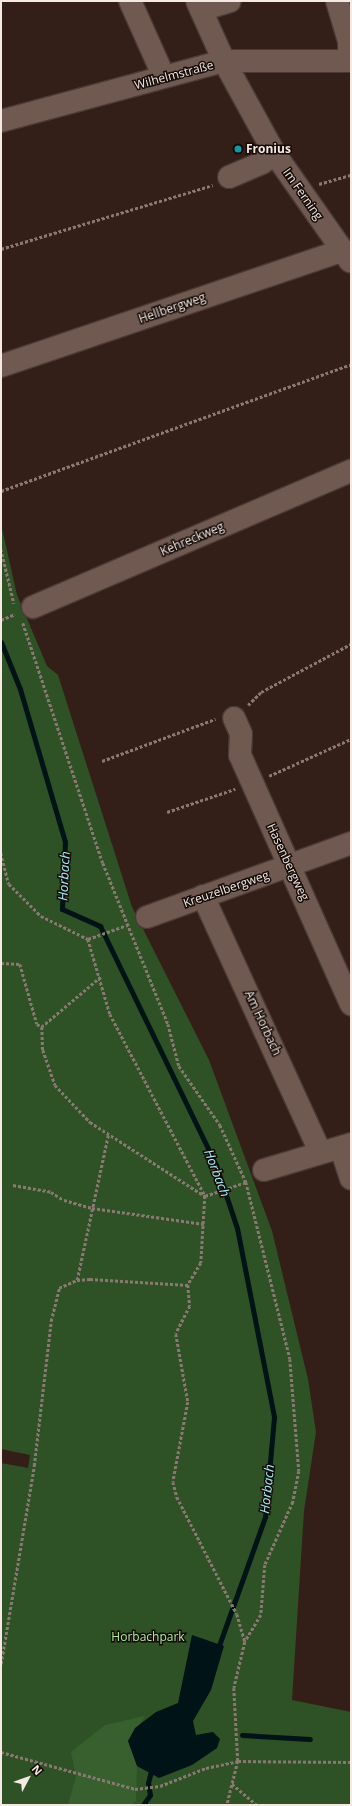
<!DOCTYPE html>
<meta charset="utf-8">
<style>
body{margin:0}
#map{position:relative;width:352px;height:1806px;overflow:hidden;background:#331f18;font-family:"Open Sans",sans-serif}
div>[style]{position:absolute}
.green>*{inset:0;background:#2e5126}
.forest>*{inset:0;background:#38602f}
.water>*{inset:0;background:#001317}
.stream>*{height:5px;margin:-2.5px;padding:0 2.5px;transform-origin:2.5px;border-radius:2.5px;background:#001317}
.path>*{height:2.5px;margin-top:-1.25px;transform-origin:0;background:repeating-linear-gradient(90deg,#8a7972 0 3px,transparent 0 5px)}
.roads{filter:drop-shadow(1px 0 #4a3a35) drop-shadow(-1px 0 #4a3a35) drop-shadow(0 1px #4a3a35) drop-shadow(0 -1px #4a3a35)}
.minor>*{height:22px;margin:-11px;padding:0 11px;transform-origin:11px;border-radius:11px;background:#705950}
.dots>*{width:11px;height:11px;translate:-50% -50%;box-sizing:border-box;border:2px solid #140c08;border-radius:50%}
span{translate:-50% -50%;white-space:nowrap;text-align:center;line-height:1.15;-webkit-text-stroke:3px #140c08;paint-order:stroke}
.street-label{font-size:12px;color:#f6e8e3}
.poi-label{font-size:12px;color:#f6e8e3;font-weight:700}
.left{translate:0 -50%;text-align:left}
.park-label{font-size:12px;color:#aeeca0}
.water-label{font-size:13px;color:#a7eef9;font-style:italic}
.frame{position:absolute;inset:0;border:2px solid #f6e8e3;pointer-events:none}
.north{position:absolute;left:8px;top:1758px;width:40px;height:40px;-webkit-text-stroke:3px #140c08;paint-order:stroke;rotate:49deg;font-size:11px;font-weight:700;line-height:16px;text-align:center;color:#f6e8e3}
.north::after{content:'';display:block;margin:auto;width:14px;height:18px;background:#f6e8e3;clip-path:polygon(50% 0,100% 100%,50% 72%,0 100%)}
</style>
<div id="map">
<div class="green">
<div style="clip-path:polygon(1px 524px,17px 595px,47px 666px,58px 675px,132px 907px,209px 1060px,272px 1231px,308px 1379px,316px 1432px,304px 1511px,292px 1700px,351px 1712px,351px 1805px,1px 1805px,1px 1463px,28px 1468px,30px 1455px,1px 1449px)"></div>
</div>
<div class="forest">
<div style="clip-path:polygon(145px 1716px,128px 1741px,137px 1766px,136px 1801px,131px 1805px,68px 1805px,76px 1776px,71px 1752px,105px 1725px)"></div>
</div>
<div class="water">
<div style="clip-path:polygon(192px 1635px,224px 1646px,211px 1690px,193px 1721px,196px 1735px,213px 1732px,220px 1739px,217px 1748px,192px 1765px,159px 1778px,137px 1766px,128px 1741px,135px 1728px,156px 1712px,178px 1703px)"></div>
</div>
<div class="stream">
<div style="left:1px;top:642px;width:51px;rotate:68deg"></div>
<div style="left:20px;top:689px;width:159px;rotate:73.6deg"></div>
<div style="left:65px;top:842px;width:67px;rotate:92.6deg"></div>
<div style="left:62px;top:909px;width:42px;rotate:24.1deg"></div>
<div style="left:100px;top:926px;width:266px;rotate:64.1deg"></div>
<div style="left:216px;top:1165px;width:66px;rotate:71.6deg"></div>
<div style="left:237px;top:1228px;width:193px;rotate:78.9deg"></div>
<div style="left:274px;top:1417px;width:100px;rotate:95.1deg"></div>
<div style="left:265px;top:1517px;width:142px;rotate:109.7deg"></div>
<div style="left:242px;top:1735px;width:68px;rotate:3.4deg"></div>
<div style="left:143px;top:1805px;width:12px;rotate:-55deg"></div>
<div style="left:150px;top:1795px;width:12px;rotate:-99deg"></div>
<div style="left:148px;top:1783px;width:16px;rotate:-76deg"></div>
</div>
<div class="path">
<div style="left:319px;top:184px;width:33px;rotate:-16deg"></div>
<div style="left:1px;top:249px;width:221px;rotate:-16.8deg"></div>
<div style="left:1px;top:491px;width:372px;rotate:-19.9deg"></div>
<div style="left:1px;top:549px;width:56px;rotate:76.5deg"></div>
<div style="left:1px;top:620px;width:15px;rotate:-23deg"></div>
<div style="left:23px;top:623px;width:253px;rotate:71.6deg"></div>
<div style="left:103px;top:863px;width:174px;rotate:68deg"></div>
<div style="left:168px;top:1024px;width:43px;rotate:75.3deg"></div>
<div style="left:179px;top:1066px;width:72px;rotate:55.2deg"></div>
<div style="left:220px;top:1125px;width:63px;rotate:65.5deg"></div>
<div style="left:246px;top:1182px;width:182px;rotate:76deg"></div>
<div style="left:290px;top:1359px;width:112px;rotate:85.4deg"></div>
<div style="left:299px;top:1471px;width:32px;rotate:101deg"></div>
<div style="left:293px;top:1502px;width:69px;rotate:114deg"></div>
<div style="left:265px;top:1565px;width:50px;rotate:94.6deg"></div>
<div style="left:261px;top:1615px;width:31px;rotate:121deg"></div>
<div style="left:245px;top:1642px;width:47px;rotate:103.4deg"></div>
<div style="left:234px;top:1688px;width:73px;rotate:86.9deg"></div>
<div style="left:238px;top:1761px;width:45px;rotate:104deg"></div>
<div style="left:248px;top:705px;width:18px;rotate:-45deg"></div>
<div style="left:261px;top:692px;width:102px;rotate:-28.1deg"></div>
<div style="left:102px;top:761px;width:121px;rotate:-20.4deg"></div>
<div style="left:269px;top:776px;width:90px;rotate:-24.3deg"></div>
<div style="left:167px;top:812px;width:72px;rotate:-18.7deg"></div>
<div style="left:1px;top:853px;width:32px;rotate:76deg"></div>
<div style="left:9px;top:884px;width:45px;rotate:45deg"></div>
<div style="left:41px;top:916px;width:52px;rotate:26.1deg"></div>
<div style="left:88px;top:939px;width:41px;rotate:-19.7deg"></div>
<div style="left:88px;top:939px;width:78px;rotate:73.7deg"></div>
<div style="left:110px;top:1014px;width:205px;rotate:62.4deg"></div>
<div style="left:205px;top:1196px;width:67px;rotate:93.4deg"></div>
<div style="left:201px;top:1263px;width:26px;rotate:121deg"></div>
<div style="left:188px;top:1285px;width:21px;rotate:85deg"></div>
<div style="left:190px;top:1306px;width:31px;rotate:117deg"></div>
<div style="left:176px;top:1334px;width:69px;rotate:80deg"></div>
<div style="left:188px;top:1402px;width:81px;rotate:100.6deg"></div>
<div style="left:173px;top:1482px;width:16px;rotate:75deg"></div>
<div style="left:177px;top:1497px;width:131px;rotate:62.9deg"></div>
<div style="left:237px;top:1614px;width:29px;rotate:74deg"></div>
<div style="left:1px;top:963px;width:19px;rotate:3deg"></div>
<div style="left:20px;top:964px;width:62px;rotate:74.2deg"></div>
<div style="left:37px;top:1024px;width:6px;rotate:31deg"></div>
<div style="left:101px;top:977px;width:77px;rotate:139.7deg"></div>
<div style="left:42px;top:1027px;width:23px;rotate:88deg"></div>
<div style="left:43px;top:1050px;width:37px;rotate:71deg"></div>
<div style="left:55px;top:1085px;width:51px;rotate:46.6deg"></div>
<div style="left:90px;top:1122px;width:137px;rotate:32.8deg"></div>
<div style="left:13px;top:1185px;width:39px;rotate:10deg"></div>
<div style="left:51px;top:1192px;width:15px;rotate:32deg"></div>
<div style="left:64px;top:1200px;width:29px;rotate:16deg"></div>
<div style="left:92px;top:1208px;width:113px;rotate:8.1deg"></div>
<div style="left:205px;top:1196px;width:43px;rotate:-18.9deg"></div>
<div style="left:77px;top:1280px;width:148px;rotate:-77.9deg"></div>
<div style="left:1px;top:1664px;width:201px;rotate:-80.5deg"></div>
<div style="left:34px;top:1466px;width:146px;rotate:-83.3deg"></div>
<div style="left:51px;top:1321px;width:34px;rotate:-76deg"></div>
<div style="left:59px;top:1288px;width:20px;rotate:-24deg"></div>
<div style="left:77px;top:1280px;width:13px;rotate:-4deg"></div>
<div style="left:90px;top:1279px;width:98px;rotate:3.5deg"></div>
<div style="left:1px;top:1752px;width:139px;rotate:15.4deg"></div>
<div style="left:135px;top:1789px;width:25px;rotate:-7deg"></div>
<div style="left:160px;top:1786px;width:49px;rotate:-21.4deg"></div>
<div style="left:206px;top:1768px;width:33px;rotate:-12deg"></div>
<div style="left:238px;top:1761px;width:113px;rotate:0.5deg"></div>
<div style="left:232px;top:1784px;width:33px;rotate:40deg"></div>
</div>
<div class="roads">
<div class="minor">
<div style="left:130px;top:1px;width:83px;rotate:65.9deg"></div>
<div style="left:197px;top:1px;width:66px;rotate:65.8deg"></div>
<div style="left:224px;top:61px;width:106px;rotate:61.3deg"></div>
<div style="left:275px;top:154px;width:131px;rotate:55deg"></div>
<div style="left:337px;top:1px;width:42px;rotate:73.3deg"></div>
<div style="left:349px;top:41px;width:20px;rotate:90deg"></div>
<div style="left:201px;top:10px;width:30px;rotate:-17deg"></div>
<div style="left:1px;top:121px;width:231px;rotate:-15.1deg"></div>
<div style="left:224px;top:61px;width:127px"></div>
<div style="left:229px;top:177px;width:36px;rotate:-23deg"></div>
<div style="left:262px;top:163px;width:16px;rotate:-35deg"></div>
<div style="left:1px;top:366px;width:361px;rotate:-18.7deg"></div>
<div style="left:33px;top:607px;width:346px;rotate:-23.2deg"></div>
<div style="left:234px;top:718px;width:17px;rotate:66deg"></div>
<div style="left:241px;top:734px;width:21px;rotate:93deg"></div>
<div style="left:240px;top:755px;width:273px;rotate:66deg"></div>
<div style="left:203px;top:896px;width:281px;rotate:65.4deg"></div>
<div style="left:147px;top:917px;width:217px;rotate:-19.9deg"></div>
<div style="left:341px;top:1148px;width:32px;rotate:72deg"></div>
<div style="left:264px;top:1170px;width:91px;rotate:-16.6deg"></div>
</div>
</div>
<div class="dots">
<div style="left:238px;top:149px;background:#0f9aa8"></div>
</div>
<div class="street-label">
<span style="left:174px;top:75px;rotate:-15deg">Wilhelmstraße</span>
<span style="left:303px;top:194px;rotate:55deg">Im Ferning</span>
<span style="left:172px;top:308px;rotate:-19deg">Hellbergweg</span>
<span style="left:192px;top:539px;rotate:-23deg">Kehreckweg</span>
<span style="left:288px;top:862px;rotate:65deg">Hasenbergweg</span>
<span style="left:226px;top:889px;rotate:-19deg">Kreuzelbergweg</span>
<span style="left:263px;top:1023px;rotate:65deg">Am Horbach</span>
</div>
<div class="poi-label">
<span class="left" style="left:246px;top:149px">Fronius</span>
</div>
<div class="park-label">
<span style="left:148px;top:1637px">Horbachpark</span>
</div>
<div class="water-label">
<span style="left:64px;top:876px;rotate:-87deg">Horbach</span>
<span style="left:217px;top:1173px;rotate:69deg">Horbach</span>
<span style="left:267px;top:1489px;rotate:-84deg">Horbach</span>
</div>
<div class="frame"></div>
<div class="north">N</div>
</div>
